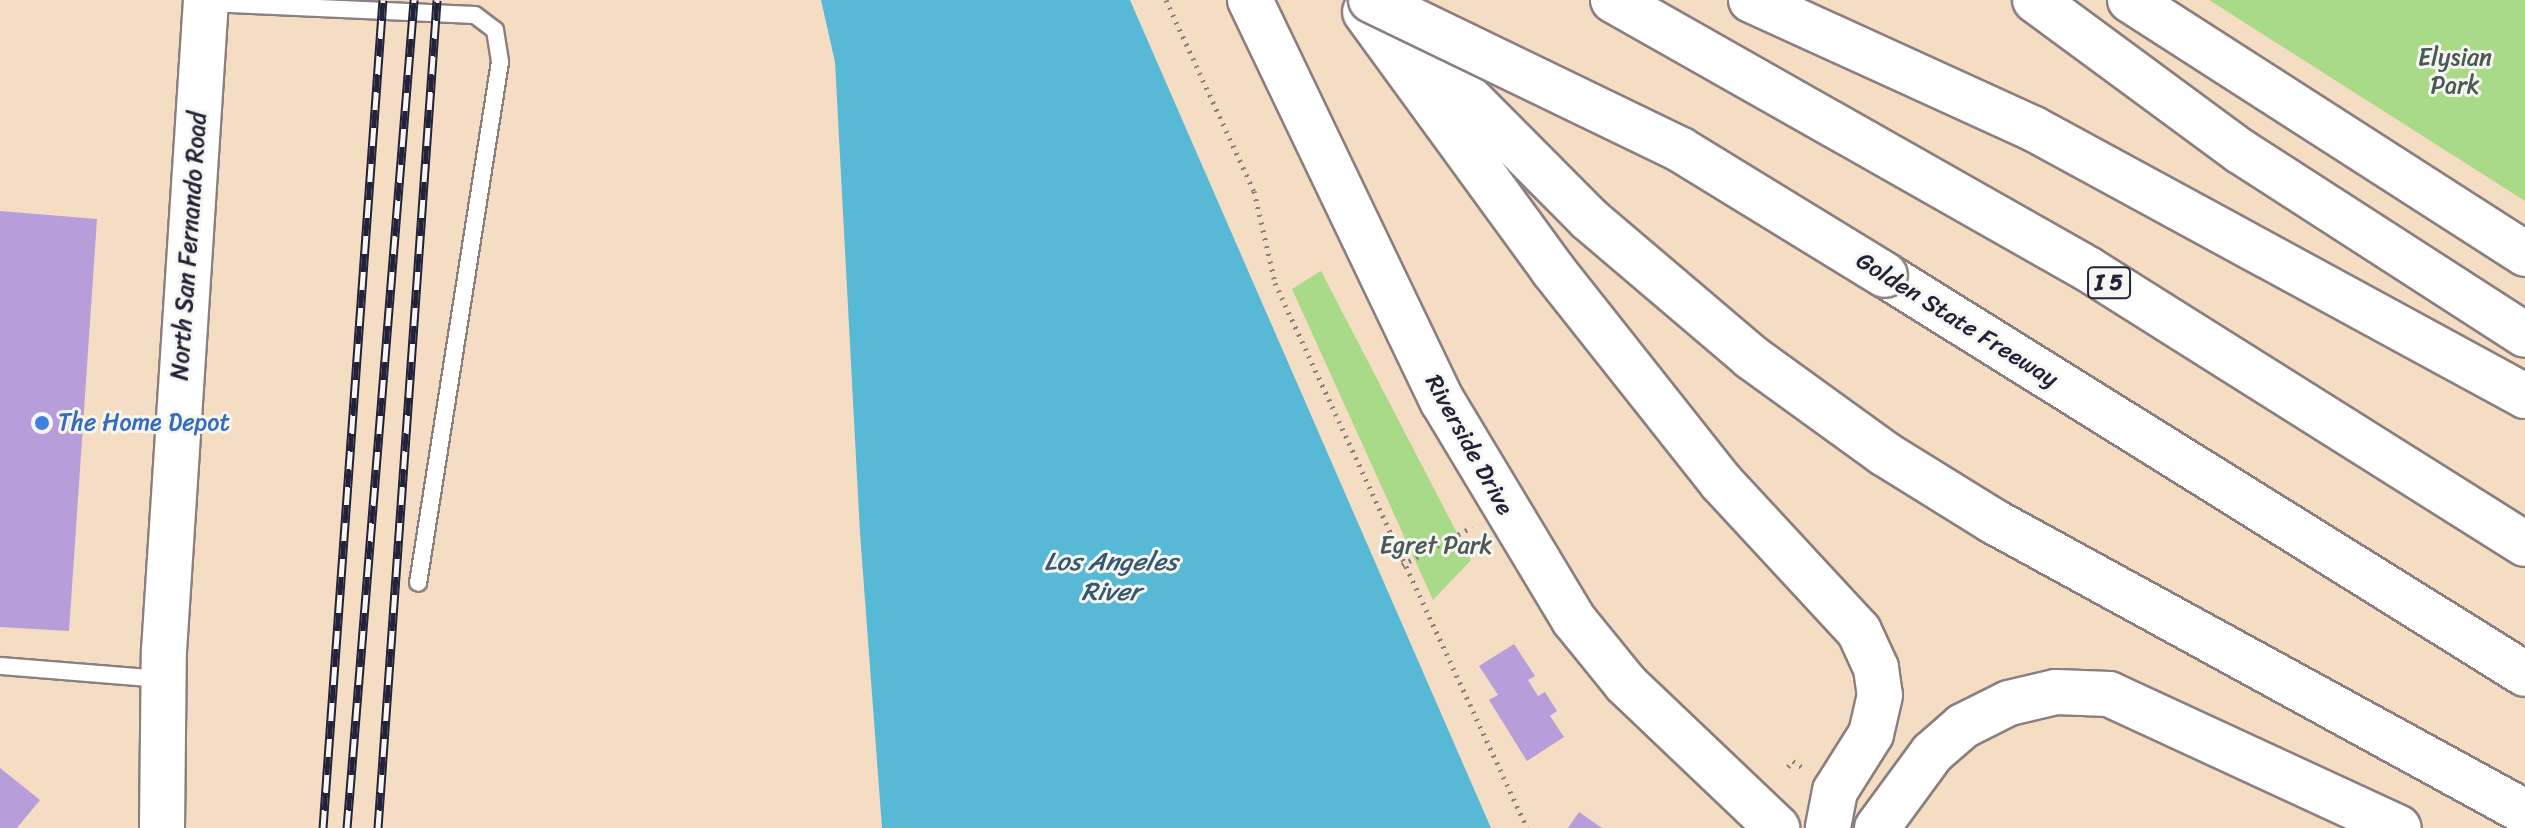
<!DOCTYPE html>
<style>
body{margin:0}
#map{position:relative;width:2525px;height:828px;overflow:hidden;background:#f4ddc3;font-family:Sriracha,sans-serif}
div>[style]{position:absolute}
.green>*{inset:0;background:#a8da88}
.water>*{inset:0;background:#58b9d7}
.building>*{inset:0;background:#b89ddb}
.path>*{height:5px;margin-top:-2.5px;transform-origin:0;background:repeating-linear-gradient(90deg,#8b807f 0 2px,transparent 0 8px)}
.roads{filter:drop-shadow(2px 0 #8b807f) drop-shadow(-2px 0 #8b807f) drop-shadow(0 2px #8b807f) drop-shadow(0 -2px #8b807f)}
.service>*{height:16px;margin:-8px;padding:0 8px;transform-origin:8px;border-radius:8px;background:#fff}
.secondary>*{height:44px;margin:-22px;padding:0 22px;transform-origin:22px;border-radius:22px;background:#fff}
.motorway>*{height:44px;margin:-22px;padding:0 22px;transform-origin:22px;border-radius:22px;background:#fff}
.rail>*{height:9px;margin-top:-4.5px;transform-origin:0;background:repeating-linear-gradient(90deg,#f6f6f2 0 18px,#22223b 0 36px);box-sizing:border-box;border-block:2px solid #22223b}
.bridges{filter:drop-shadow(2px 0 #8b807f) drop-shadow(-2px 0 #8b807f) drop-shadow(0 2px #8b807f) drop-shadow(0 -2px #8b807f)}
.motorway-bridge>*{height:44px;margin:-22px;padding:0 22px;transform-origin:22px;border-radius:22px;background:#fff}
.dots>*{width:22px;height:22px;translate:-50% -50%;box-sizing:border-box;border:4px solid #f6f6f2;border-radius:50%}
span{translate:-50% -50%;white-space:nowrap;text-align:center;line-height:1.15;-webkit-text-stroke:6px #f6f6f2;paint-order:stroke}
.shield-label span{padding:2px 6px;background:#f6f6f2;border:2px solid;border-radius:6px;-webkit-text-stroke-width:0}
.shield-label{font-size:22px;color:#22223b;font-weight:700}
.park-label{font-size:24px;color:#4a5952}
.street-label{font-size:24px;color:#22223b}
.shop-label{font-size:24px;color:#366cbe}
.left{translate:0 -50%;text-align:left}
.water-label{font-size:26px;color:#355772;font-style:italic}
</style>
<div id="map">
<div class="green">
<div style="clip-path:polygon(2209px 0,2525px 0,2525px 201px)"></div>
<div style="clip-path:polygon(1321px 271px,1471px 560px,1433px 600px,1292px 289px)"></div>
</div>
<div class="water">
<div style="clip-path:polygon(821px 0,1130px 0,1491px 828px,882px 828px,860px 533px,835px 62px)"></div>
</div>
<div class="building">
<div style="clip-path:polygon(0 211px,97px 219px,69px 631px,0 627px)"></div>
<div style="clip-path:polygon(1514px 644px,1535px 676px,1528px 680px,1538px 696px,1545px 692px,1557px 711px,1550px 716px,1564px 737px,1527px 761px,1489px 700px,1498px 695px,1479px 666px)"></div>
<div style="clip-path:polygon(0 768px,40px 800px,17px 828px,0 828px)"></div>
<div style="clip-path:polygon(1579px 812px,1602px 828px,1568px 828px)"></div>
</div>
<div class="path">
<div style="left:1166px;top:0;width:210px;rotate:65.3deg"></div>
<div style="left:1254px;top:191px;width:94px;rotate:77.1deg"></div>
<div style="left:1275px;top:283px;width:600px;rotate:65.18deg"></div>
<div style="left:1402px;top:565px;width:80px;rotate:-28.5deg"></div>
<div style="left:1788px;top:767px;width:8px;rotate:-50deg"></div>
<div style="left:1793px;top:761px;width:11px;rotate:34deg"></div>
</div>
<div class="roads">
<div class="service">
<div style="left:208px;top:3px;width:267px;rotate:2.6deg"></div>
<div style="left:475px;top:15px;width:25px;rotate:37deg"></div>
<div style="left:495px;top:30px;width:32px;rotate:81deg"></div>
<div style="left:500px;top:62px;width:527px;rotate:98.94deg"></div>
<div style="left:0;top:666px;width:163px;rotate:4.6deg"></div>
</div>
<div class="secondary">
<div style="left:1250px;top:0;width:446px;rotate:64.4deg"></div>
<div style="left:1443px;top:402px;width:254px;rotate:59deg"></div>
<div style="left:1574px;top:620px;width:82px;rotate:50.9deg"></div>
<div style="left:1626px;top:684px;width:209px;rotate:43.6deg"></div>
<div style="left:162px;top:828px;width:177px;rotate:-89.4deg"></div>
<div style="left:164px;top:651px;width:652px;rotate:-86.31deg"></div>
</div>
<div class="motorway">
<div style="left:1613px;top:0;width:546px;rotate:29.52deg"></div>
<div style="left:2088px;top:269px;width:516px;rotate:32.18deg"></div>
<div style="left:1751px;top:0;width:311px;rotate:24.5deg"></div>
<div style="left:2034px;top:129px;width:559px;rotate:28.54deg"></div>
<div style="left:2035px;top:0;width:255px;rotate:36.4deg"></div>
<div style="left:2240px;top:151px;width:339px;rotate:32.8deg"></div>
<div style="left:2130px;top:0;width:470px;rotate:32.7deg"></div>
<div style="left:1394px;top:8px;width:100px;rotate:51.1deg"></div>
<div style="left:1457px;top:86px;width:187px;rotate:45.2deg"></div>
<div style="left:1589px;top:219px;width:213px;rotate:40.4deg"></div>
<div style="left:1751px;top:357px;width:165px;rotate:35.9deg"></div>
<div style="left:1885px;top:454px;width:127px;rotate:31.8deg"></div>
<div style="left:1993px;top:521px;width:606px;rotate:28.68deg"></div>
<div style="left:1365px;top:12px;width:319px;rotate:53.9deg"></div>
<div style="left:1553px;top:270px;width:270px;rotate:51.6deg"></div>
<div style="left:1721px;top:482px;width:203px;rotate:47.2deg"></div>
<div style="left:1859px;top:631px;width:41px;rotate:65.3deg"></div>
<div style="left:1876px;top:668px;width:27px;rotate:82deg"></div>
<div style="left:1880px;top:695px;width:40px;rotate:103deg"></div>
<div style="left:1871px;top:734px;width:67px;rotate:122.3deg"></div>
<div style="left:1835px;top:791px;width:38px;rotate:101deg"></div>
<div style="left:1885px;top:275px;width:754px;rotate:31.94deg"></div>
<div style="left:1877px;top:828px;width:93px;rotate:-53.7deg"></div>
<div style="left:1932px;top:753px;width:41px;rotate:-41.1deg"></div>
<div style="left:1963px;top:726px;width:51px;rotate:-26.6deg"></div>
<div style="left:2009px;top:703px;width:48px;rotate:-13.2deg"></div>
<div style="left:2056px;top:692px;width:53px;rotate:2.2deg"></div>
<div style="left:2109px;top:694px;width:319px;rotate:24.8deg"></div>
</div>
</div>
<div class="rail">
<div style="left:323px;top:828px;width:830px;rotate:-85.86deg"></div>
<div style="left:347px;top:828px;width:831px;rotate:-85.37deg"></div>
<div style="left:378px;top:828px;width:830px;rotate:-85.92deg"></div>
</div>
<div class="bridges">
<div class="motorway-bridge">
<div style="left:1371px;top:0;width:344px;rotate:25.8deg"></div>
<div style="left:1681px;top:150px;width:239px;rotate:31.5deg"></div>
</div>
</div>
<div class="dots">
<div style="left:42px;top:423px;background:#3f7fe0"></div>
</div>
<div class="shield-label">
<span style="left:2109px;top:283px">I 5</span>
</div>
<div class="park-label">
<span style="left:2455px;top:72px">Elysian<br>Park</span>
<span style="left:1436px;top:546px">Egret Park</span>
</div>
<div class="street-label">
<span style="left:189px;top:246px;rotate:-86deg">North San Fernando Road</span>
<span style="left:1957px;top:320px;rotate:32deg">Golden State Freeway</span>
<span style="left:1469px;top:445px;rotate:61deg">Riverside Drive</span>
</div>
<div class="shop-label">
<span class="left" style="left:58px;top:423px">The Home Depot</span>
</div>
<div class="water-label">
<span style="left:1111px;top:577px">Los Angeles<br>River</span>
</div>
</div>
